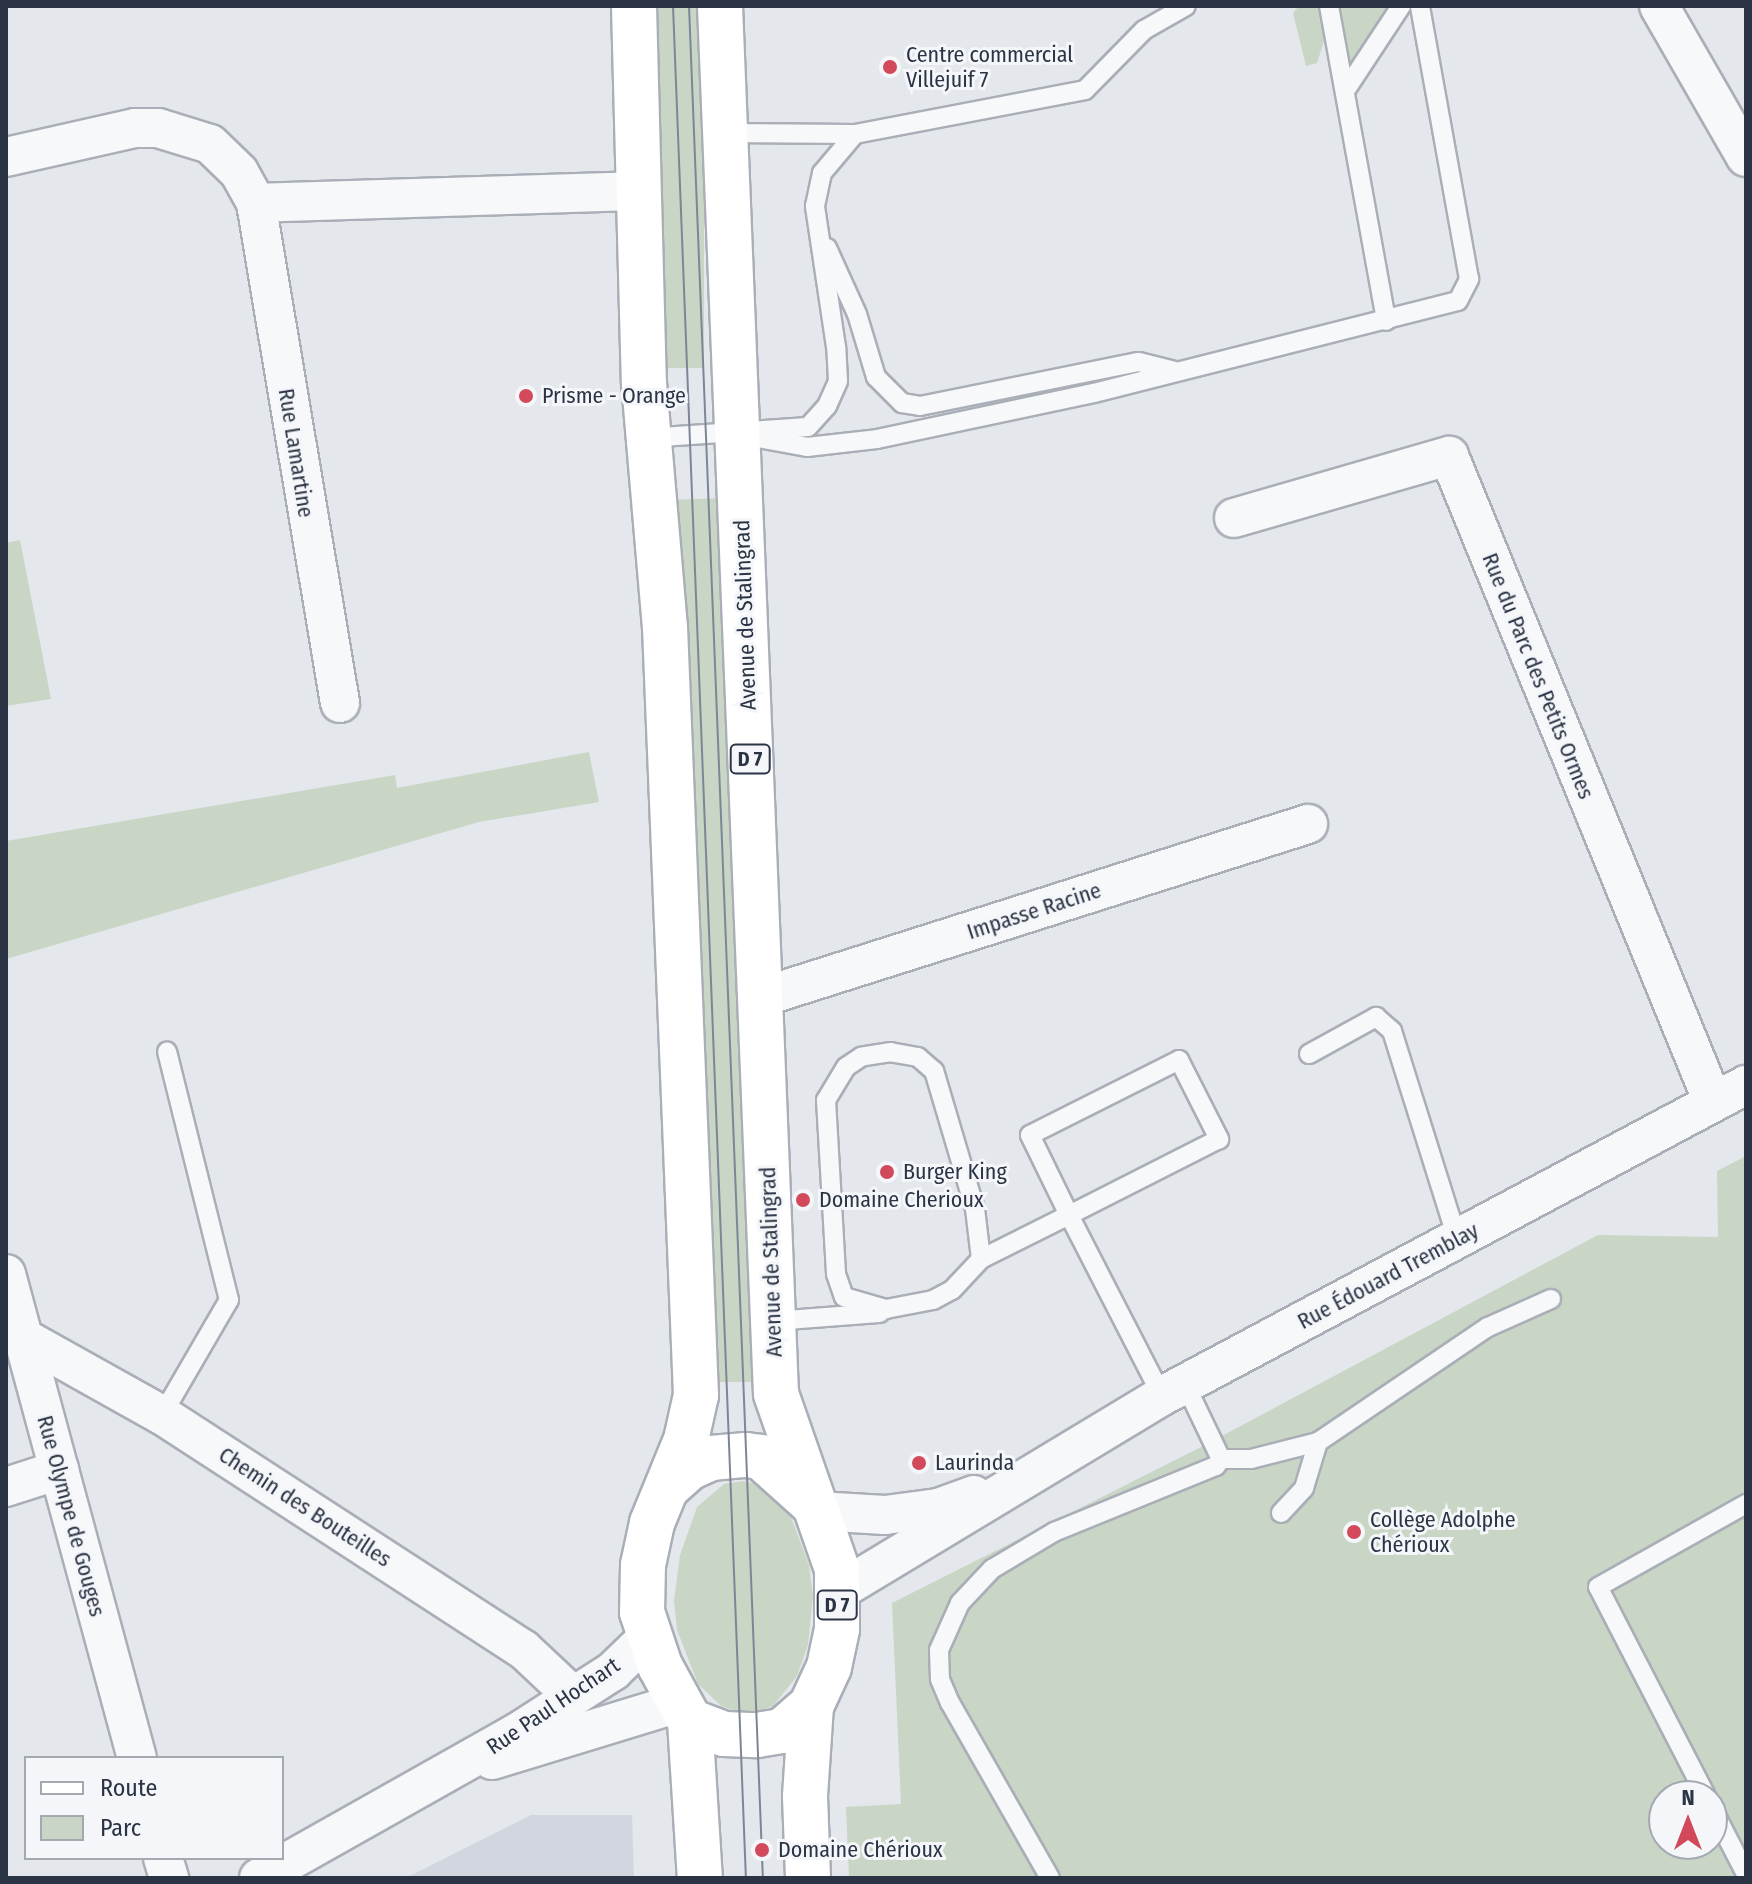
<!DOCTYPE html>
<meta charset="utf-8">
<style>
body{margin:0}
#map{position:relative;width:1752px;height:1884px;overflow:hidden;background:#e4e7ec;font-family:"Fira Sans Condensed",sans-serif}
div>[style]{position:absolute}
.built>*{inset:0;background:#d2d6de}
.green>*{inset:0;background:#c9d6c5;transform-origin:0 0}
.roads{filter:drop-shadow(2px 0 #a9aeb7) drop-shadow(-2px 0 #a9aeb7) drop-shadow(0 2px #a9aeb7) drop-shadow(0 -2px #a9aeb7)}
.service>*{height:18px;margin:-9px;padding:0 9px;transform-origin:9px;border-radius:9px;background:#f7f8fa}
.minor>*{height:38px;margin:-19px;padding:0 19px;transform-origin:19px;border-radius:19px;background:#f7f8fa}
.primary>*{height:44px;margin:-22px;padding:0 22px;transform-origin:22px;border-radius:22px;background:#fff}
.tram>*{height:2px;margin:-1px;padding:0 1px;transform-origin:1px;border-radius:1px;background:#7d8696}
.dots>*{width:22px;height:22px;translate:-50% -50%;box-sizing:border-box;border:4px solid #f4f6f9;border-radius:50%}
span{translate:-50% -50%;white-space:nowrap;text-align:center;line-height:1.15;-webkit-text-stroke:6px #f4f6f9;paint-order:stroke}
.shield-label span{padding:2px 6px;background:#f4f6f9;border:2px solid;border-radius:6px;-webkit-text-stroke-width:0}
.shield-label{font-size:20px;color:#2b3445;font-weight:700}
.poi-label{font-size:22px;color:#2b3445}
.left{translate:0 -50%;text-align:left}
.street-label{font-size:22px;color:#2b3445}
.frame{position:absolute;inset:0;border:8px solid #2b3445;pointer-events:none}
.legend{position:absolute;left:24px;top:1756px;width:260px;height:104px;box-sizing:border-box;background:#f4f6f9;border:2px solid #a4a8b1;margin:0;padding:10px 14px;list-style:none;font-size:24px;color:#2b3445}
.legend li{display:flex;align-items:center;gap:16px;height:40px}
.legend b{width:40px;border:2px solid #a4a8b1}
.north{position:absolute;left:1648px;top:1780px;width:80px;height:80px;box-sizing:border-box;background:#f4f6f9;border:2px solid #a4a8b1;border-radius:50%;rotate:0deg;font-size:22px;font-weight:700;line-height:32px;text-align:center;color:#2b3445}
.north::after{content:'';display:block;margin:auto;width:28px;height:36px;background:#d1495b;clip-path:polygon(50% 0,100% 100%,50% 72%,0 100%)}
</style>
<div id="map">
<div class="built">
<div style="clip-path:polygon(531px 1815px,632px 1815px,634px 1878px,406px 1878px)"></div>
</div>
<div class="green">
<div style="left:658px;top:6px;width:46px;height:362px"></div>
<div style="clip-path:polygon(1299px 6px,1318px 7px,1325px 38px,1317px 63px,1306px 66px,1293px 13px)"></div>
<div style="clip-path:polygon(1342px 6px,1389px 6px,1350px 66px,1338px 12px)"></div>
<div style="clip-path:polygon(723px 498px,758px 1382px,712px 1382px,668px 500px)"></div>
<div style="clip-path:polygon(20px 540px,51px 699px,6px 706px,6px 543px)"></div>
<div style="clip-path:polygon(589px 752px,599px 802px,479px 822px,6px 959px,6px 841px,395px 775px,397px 788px)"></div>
<div style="clip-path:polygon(evenodd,1746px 1156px,1746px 1878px,849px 1878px,846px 1807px,901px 1804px,892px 1603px,1203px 1446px,1598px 1235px,1718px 1237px,1717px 1171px,1746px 1156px,1664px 1796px,1712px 1796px,1712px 1844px,1664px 1844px,1664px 1796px)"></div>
<div style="clip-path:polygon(744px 1481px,761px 1485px,789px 1512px,809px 1565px,813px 1596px,808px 1645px,797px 1676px,773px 1706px,748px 1715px,721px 1706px,698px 1684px,677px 1630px,674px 1601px,680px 1555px,697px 1507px,724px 1484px)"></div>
</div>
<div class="roads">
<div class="service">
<div style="left:1329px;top:6px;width:320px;rotate:79.7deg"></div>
<div style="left:1345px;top:91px;width:102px;rotate:-56.6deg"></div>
<div style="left:726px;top:133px;width:129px;rotate:0.4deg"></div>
<div style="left:855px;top:134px;width:234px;rotate:-10.8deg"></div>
<div style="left:1085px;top:90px;width:84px;rotate:-45.5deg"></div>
<div style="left:1144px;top:30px;width:48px;rotate:-29.7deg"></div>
<div style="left:827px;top:248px;width:72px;rotate:65.6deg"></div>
<div style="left:857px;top:314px;width:66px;rotate:73.2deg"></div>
<div style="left:876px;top:377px;width:37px;rotate:45deg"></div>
<div style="left:902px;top:403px;width:18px;rotate:9deg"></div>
<div style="left:920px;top:406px;width:223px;rotate:-11.4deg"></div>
<div style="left:1139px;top:362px;width:36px;rotate:14deg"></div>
<div style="left:741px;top:435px;width:67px;rotate:10.3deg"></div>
<div style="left:807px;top:447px;width:70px;rotate:-6.5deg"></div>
<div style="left:877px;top:439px;width:222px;rotate:-12deg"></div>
<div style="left:1094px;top:393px;width:375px;rotate:-14.2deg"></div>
<div style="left:1458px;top:301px;width:25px;rotate:-63deg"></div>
<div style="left:1469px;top:279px;width:277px;rotate:-100.2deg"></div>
<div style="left:647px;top:438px;width:161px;rotate:-3.9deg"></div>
<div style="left:808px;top:427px;width:28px;rotate:-48deg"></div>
<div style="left:827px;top:406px;width:27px;rotate:-66deg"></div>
<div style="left:838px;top:381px;width:34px;rotate:-93deg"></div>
<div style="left:836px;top:347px;width:143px;rotate:-98.5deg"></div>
<div style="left:815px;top:206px;width:34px;rotate:-78deg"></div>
<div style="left:822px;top:173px;width:51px;rotate:-49.8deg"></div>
<div style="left:1309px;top:1054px;width:77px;rotate:-28.9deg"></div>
<div style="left:1376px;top:1017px;width:21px;rotate:41deg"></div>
<div style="left:1392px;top:1031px;width:218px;rotate:72.6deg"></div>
<div style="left:1179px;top:1060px;width:89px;rotate:63.1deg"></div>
<div style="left:1219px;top:1139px;width:168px;rotate:153.1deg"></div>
<div style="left:1069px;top:1215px;width:89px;rotate:-116deg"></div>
<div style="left:1030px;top:1135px;width:167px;rotate:-26.7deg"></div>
<div style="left:981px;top:1259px;width:50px;rotate:-96.8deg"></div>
<div style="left:975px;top:1209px;width:144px;rotate:-106.5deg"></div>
<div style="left:934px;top:1071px;width:21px;rotate:-139deg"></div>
<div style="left:918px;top:1057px;width:27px;rotate:-170deg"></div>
<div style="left:891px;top:1052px;width:30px;rotate:171deg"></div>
<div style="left:861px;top:1057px;width:18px;rotate:146deg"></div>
<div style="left:846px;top:1067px;width:39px;rotate:121deg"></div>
<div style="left:826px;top:1100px;width:174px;rotate:86.7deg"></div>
<div style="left:836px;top:1274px;width:24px;rotate:71deg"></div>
<div style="left:844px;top:1297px;width:44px;rotate:15.9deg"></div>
<div style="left:886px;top:1309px;width:48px;rotate:-10.8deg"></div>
<div style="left:933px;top:1300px;width:21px;rotate:-28deg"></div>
<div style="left:952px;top:1290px;width:42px;rotate:-46.9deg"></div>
<div style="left:981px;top:1259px;width:98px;rotate:-26.6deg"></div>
<div style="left:1069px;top:1215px;width:203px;rotate:62.8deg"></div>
<div style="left:773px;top:1321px;width:107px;rotate:-4.3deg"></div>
<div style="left:162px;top:1415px;width:133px;rotate:-59.8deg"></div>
<div style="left:229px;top:1300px;width:256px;rotate:-104deg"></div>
<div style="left:1221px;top:1459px;width:30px"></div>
<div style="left:1251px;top:1459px;width:69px;rotate:-14.2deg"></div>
<div style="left:1318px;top:1442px;width:205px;rotate:-34.1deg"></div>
<div style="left:1488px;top:1327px;width:69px;rotate:-24deg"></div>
<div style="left:1281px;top:1513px;width:34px;rotate:-47deg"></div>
<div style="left:1304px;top:1488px;width:48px;rotate:-73.1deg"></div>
<div style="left:1706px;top:1796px;width:235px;rotate:-117.3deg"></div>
<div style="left:1598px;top:1587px;width:170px;rotate:-29.3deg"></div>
<div style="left:1712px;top:1808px;width:74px;rotate:62.7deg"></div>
<div style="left:1050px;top:1878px;width:202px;rotate:-119.7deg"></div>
<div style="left:950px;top:1703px;width:26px;rotate:-113deg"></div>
<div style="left:940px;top:1679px;width:29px;rotate:-92deg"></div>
<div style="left:939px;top:1650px;width:51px;rotate:-65.9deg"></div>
<div style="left:960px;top:1603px;width:47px;rotate:-46.7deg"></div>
<div style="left:992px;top:1569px;width:72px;rotate:-30.8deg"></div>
<div style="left:1054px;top:1532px;width:175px;rotate:-22.2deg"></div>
<div style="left:1216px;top:1466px;width:9px;rotate:-54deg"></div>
<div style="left:1221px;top:1459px;width:83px;rotate:-115.6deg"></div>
</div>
<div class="minor">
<div style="left:1659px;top:6px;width:174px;rotate:60.1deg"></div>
<div style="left:6px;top:157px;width:132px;rotate:-12.7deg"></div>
<div style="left:135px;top:128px;width:23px"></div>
<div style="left:158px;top:128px;width:54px;rotate:17.1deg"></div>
<div style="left:210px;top:144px;width:40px;rotate:44deg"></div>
<div style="left:239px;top:172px;width:35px;rotate:61deg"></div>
<div style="left:256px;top:203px;width:507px;rotate:80.46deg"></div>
<div style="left:256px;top:203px;width:383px;rotate:-1.8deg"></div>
<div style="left:1234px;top:518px;width:224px;rotate:-16.1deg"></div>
<div style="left:1449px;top:456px;width:698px;rotate:67.77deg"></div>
<div style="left:759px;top:998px;width:576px;rotate:-17.59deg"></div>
<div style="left:6px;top:1274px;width:501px;rotate:74.86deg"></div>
<div style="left:24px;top:1338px;width:158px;rotate:29.2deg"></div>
<div style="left:162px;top:1415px;width:430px;rotate:33deg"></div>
<div style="left:523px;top:1649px;width:69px;rotate:43.2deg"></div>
<div style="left:6px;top:1487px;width:56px;rotate:-17.8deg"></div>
<div style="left:818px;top:1511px;width:67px;rotate:3.4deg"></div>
<div style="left:885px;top:1515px;width:53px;rotate:-7.5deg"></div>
<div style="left:938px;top:1508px;width:38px;rotate:-20deg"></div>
<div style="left:837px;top:1592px;width:380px;rotate:-31.1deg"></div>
<div style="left:1162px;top:1396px;width:662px;rotate:-28.04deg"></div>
<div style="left:492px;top:1760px;width:195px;rotate:-17deg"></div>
<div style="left:163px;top:1858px;width:21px;rotate:73deg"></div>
<div style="left:259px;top:1878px;width:294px;rotate:-29.4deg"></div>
<div style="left:515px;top:1734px;width:117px;rotate:-32.7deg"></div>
<div style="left:613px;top:1671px;width:47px;rotate:-44.1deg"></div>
</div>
<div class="primary">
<div style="left:634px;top:6px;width:377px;rotate:88.5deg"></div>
<div style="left:644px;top:383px;width:245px;rotate:85.1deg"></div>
<div style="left:665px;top:627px;width:769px;rotate:87.69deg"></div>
<div style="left:696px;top:1395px;width:46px;rotate:102.5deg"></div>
<div style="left:686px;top:1440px;width:90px;rotate:112.3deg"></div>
<div style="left:652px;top:1523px;width:43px;rotate:102.1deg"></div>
<div style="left:643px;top:1565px;width:47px;rotate:91.2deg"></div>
<div style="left:642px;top:1612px;width:57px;rotate:71.6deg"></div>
<div style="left:660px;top:1666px;width:63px;rotate:61.4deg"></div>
<div style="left:690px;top:1721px;width:36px;rotate:21deg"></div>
<div style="left:724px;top:1734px;width:33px;rotate:2deg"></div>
<div style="left:757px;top:1735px;width:25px;rotate:-9deg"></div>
<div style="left:782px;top:1731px;width:38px;rotate:-41deg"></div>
<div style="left:811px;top:1706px;width:43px;rotate:-65.2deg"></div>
<div style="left:829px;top:1667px;width:39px;rotate:-78deg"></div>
<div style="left:837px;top:1629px;width:60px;rotate:-90deg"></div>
<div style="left:837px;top:1569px;width:185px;rotate:-109.2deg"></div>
<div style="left:776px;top:1394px;width:1389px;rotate:-92.31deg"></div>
<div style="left:669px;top:1486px;width:27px;rotate:-42deg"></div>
<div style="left:689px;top:1468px;width:24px;rotate:-24deg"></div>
<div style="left:711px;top:1458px;width:35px;rotate:-5deg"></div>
<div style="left:746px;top:1455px;width:15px;rotate:8deg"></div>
<div style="left:761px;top:1457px;width:66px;rotate:41.9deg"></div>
<div style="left:690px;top:1721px;width:157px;rotate:86.4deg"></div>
<div style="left:808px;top:1878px;width:82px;rotate:-92.1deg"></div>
<div style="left:805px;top:1796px;width:90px;rotate:-86.2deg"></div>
</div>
</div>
<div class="tram">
<div style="left:673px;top:6px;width:1873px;rotate:87.77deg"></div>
<div style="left:689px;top:6px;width:1873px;rotate:87.74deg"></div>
</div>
<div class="dots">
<div style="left:890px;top:67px;background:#d1495b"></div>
<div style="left:526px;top:396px;background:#d1495b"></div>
<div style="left:887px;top:1172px;background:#d1495b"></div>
<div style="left:803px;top:1200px;background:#d1495b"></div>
<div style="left:919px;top:1463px;background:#d1495b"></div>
<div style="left:1354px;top:1532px;background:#d1495b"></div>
<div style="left:762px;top:1850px;background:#d1495b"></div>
</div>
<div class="shield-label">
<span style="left:750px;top:759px">D 7</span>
<span style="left:837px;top:1605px">D 7</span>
</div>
<div class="poi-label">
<span class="left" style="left:906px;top:67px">Centre commercial<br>Villejuif 7</span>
<span class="left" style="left:542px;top:396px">Prisme - Orange</span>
<span class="left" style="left:903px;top:1172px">Burger King</span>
<span class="left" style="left:819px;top:1200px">Domaine Cherioux</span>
<span class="left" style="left:935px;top:1463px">Laurinda</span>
<span class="left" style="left:1370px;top:1532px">Collège Adolphe<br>Chérioux</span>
<span class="left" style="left:778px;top:1850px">Domaine Chérioux</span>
</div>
<div class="street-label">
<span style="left:296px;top:453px;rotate:81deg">Rue Lamartine</span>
<span style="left:745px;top:615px;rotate:-92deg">Avenue de Stalingrad</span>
<span style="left:1538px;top:676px;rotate:68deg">Rue du Parc des Petits Ormes</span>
<span style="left:1034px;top:911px;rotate:-18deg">Impasse Racine</span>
<span style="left:771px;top:1262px;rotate:-92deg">Avenue de Stalingrad</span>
<span style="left:1388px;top:1276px;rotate:-28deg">Rue Édouard Tremblay</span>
<span style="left:305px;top:1507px;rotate:33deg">Chemin des Bouteilles</span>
<span style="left:71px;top:1516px;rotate:75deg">Rue Olympe de Gouges</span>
<span style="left:553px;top:1706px;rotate:-34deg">Rue Paul Hochart</span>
</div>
<div class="frame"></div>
<ul class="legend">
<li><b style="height:10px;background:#fff"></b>Route</li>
<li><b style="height:22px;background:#c9d6c5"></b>Parc</li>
</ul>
<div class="north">N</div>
</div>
